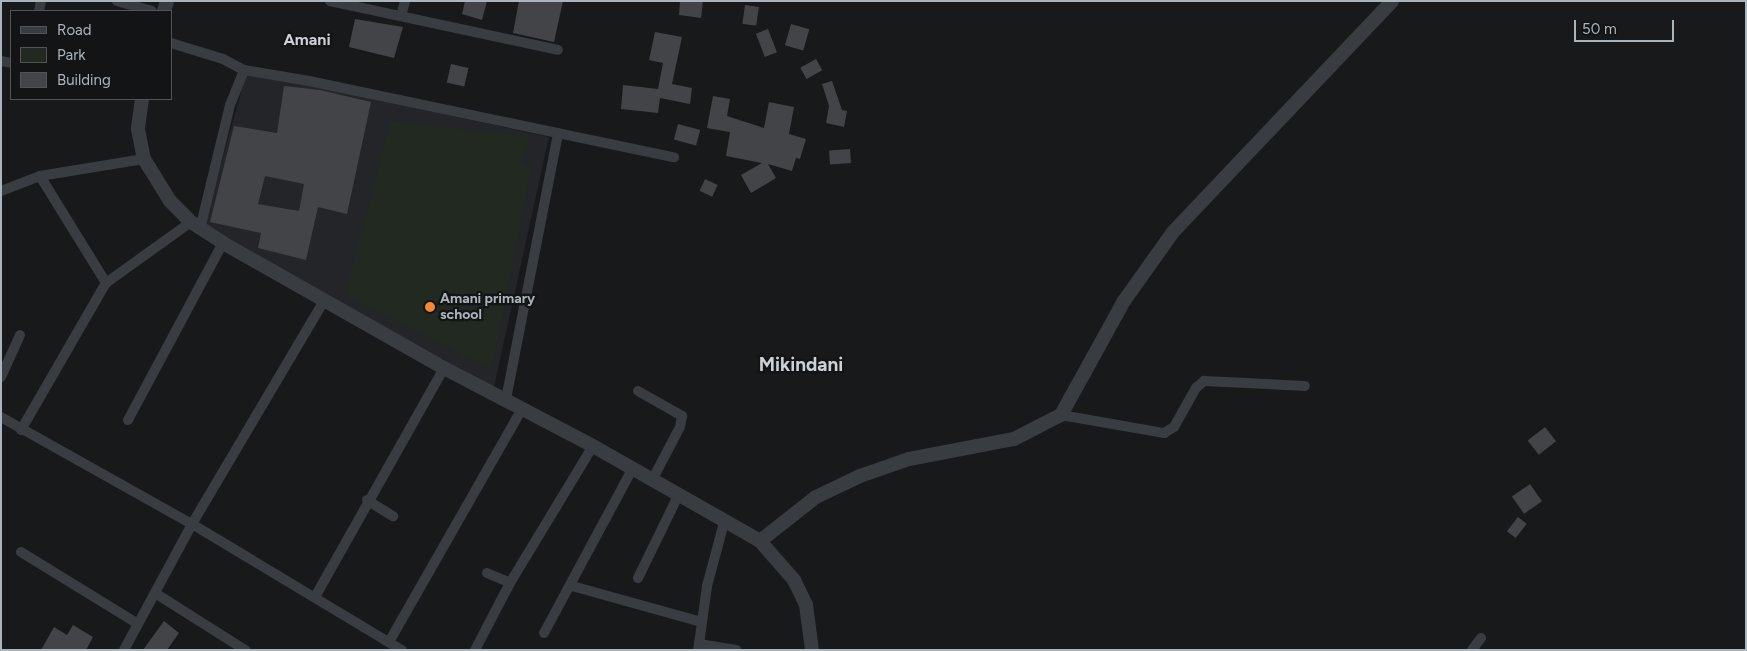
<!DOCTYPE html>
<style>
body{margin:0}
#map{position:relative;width:1747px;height:651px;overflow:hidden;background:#18191b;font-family:Figtree,sans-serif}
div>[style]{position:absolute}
.built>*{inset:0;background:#242528}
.green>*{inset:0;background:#212920}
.building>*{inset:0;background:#434448;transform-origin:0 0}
.minor>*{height:10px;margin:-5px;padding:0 5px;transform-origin:5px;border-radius:5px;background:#393c40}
.tertiary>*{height:14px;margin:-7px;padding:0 7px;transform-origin:7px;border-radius:7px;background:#393c40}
.dots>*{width:14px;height:14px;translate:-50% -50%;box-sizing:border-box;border:2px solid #131416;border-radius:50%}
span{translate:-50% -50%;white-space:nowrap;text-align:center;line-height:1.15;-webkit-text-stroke:4.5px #131416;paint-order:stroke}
.poi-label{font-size:14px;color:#abb3bb;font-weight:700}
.left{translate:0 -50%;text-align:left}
.quarter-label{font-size:16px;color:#ccd1d6;font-weight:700}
.district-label{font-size:19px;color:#ccd1d6;font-weight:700}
.frame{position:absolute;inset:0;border:2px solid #abb3bb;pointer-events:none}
.legend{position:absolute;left:10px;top:10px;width:162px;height:90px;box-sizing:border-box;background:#131416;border:1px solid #505458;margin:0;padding:6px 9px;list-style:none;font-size:15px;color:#abb3bb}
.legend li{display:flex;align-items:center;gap:10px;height:25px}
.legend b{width:25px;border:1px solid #505458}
.scale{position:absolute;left:1574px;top:20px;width:100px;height:22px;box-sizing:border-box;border:2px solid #abb3bb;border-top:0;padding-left:6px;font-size:15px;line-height:18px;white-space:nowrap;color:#abb3bb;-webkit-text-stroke:4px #131416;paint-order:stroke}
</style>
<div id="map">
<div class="built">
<div style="clip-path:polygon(246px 75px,270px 77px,549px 137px,494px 387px,203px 228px)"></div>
</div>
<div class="green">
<div style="clip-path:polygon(390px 121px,529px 137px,522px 163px,532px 165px,492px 370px,347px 297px,346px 291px)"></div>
</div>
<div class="building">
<div style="clip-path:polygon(465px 1px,487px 1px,482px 20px,462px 14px)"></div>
<div style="clip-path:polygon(519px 1px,563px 1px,554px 42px,513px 33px)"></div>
<div style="clip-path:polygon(680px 1px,703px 1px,701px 18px,679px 15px)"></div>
<div style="left:745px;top:5px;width:14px;height:19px;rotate:8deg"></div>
<div style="clip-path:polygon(355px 19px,403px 27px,394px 58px,349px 47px)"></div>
<div style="left:791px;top:24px;width:19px;height:22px;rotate:16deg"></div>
<div style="left:768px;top:29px;width:25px;height:13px;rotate:69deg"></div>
<div style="clip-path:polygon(655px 32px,682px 37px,672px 84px,692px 88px,690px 104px,660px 98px,658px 113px,621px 109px,623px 85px,658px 89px,663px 63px,649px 60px)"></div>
<div style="left:816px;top:59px;width:13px;height:18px;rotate:61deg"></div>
<div style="left:451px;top:64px;width:18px;height:19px;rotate:13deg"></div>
<div style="clip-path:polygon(832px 81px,842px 110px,847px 111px,844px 127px,826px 123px,829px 106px,822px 84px)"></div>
<div style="clip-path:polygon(evenodd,284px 86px,320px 90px,371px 102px,347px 214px,318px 207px,306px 260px,258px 248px,261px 233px,210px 222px,234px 126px,277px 133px,284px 86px,265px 176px,304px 184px,299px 211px,258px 204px,265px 176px)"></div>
<div style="clip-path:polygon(713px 96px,730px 99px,727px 116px,764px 128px,769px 102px,794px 107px,789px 134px,806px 139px,800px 159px,796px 158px,792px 171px,768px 164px,776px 178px,751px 193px,741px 175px,762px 163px,726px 156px,730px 132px,707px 128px)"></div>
<div style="left:678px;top:124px;width:23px;height:16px;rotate:15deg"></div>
<div style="left:850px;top:149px;width:14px;height:21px;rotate:86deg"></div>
<div style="left:705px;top:179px;width:14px;height:13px;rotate:25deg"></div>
<div style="left:1545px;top:427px;width:18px;height:22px;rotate:52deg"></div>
<div style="left:1530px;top:484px;width:21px;height:22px;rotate:55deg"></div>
<div style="left:1518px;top:517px;width:11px;height:18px;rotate:38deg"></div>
<div style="clip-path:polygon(164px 621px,179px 633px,167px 650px,143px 650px)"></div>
<div style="clip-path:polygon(73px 625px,93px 637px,86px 650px,41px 650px,54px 627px,67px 635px)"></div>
</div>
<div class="minor">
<div style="left:117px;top:1px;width:36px;rotate:16deg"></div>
<div style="left:330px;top:1px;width:233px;rotate:12.1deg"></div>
<div style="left:39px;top:11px;width:10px;rotate:-79deg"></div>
<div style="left:401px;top:16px;width:16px;rotate:-75deg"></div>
<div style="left:171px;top:43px;width:54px;rotate:17.1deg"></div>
<div style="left:223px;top:59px;width:24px;rotate:28deg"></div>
<div style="left:244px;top:70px;width:66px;rotate:9.6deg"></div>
<div style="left:309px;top:81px;width:373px;rotate:11.8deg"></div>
<div style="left:1px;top:61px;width:10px;rotate:11deg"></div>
<div style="left:40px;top:176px;width:126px;rotate:58.3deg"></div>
<div style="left:1px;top:191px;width:42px;rotate:-21deg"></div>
<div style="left:40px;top:176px;width:105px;rotate:-9.3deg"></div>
<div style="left:200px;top:229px;width:128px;rotate:-76.4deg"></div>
<div style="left:230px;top:105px;width:38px;rotate:-68deg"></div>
<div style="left:1px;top:377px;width:46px;rotate:-65.7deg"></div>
<div style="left:638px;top:391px;width:51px;rotate:29.6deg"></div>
<div style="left:682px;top:416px;width:11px;rotate:100deg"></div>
<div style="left:680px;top:427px;width:60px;rotate:117.8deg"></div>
<div style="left:506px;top:399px;width:271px;rotate:-78.9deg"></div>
<div style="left:1061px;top:415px;width:105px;rotate:9.9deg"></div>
<div style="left:1164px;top:433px;width:12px;rotate:-31deg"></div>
<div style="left:1174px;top:427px;width:45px;rotate:-60.6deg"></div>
<div style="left:1196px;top:388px;width:11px;rotate:-41deg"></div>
<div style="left:1204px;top:381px;width:101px;rotate:2.8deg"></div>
<div style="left:1px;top:417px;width:219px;rotate:29.3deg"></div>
<div style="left:192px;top:524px;width:245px;rotate:31deg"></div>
<div style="left:128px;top:420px;width:201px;rotate:-61.8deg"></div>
<div style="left:21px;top:430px;width:170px;rotate:-60deg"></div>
<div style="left:106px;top:283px;width:105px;rotate:-35.7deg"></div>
<div style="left:367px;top:500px;width:31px;rotate:32deg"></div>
<div style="left:21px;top:552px;width:137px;rotate:31.6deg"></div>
<div style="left:487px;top:573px;width:25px;rotate:23deg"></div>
<div style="left:638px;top:578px;width:93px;rotate:-64deg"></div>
<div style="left:572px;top:586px;width:135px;rotate:15.5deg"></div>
<div style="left:155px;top:593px;width:107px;rotate:32.3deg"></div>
<div style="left:315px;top:597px;width:263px;rotate:-60.6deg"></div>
<div style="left:544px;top:633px;width:187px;rotate:-61.7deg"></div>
<div style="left:389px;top:642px;width:268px;rotate:-60.3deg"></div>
<div style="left:699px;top:644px;width:59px;rotate:-82.1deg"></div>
<div style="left:707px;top:586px;width:69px;rotate:-75deg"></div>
<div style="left:698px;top:649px;width:5px;rotate:-79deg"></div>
<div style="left:699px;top:644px;width:38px;rotate:9deg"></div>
<div style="left:124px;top:650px;width:143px;rotate:-61.6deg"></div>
<div style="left:192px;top:524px;width:261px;rotate:-59.4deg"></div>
<div style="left:475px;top:650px;width:76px;rotate:-62.4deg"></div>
<div style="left:510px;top:583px;width:160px;rotate:-58.8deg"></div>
<div style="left:1472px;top:650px;width:15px;rotate:-53deg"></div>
</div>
<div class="tertiary">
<div style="left:164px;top:11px;width:10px;rotate:-73deg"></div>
<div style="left:142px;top:99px;width:30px;rotate:98deg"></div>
<div style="left:138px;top:129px;width:31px;rotate:79deg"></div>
<div style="left:144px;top:159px;width:49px;rotate:58.2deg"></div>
<div style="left:170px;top:201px;width:30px;rotate:45deg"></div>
<div style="left:191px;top:222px;width:38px;rotate:33deg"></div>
<div style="left:223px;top:243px;width:254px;rotate:29.5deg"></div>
<div style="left:444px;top:368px;width:168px;rotate:27.6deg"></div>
<div style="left:593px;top:446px;width:192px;rotate:29.6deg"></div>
<div style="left:760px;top:541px;width:52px;rotate:48.9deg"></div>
<div style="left:794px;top:580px;width:28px;rotate:64deg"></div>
<div style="left:806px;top:605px;width:45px;rotate:82.4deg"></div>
<div style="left:760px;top:541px;width:71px;rotate:-38.2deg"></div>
<div style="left:816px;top:497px;width:49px;rotate:-25.5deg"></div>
<div style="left:860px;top:476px;width:52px;rotate:-19.1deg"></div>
<div style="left:909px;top:459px;width:107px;rotate:-10.8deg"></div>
<div style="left:1014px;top:439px;width:53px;rotate:-27.1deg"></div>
<div style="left:1061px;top:415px;width:130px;rotate:-61.1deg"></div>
<div style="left:1124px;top:301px;width:85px;rotate:-54.6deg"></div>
<div style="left:1173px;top:232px;width:318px;rotate:-46.5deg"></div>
</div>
<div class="dots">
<div style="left:430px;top:307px;background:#f58837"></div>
</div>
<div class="poi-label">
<span class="left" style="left:440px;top:307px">Amani primary<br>school</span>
</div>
<div class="quarter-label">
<span style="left:307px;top:40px">Amani</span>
</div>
<div class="district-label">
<span style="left:801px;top:365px">Mikindani</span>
</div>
<div class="frame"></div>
<ul class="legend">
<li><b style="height:6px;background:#393c40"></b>Road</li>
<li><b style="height:14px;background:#212920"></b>Park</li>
<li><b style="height:14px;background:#434448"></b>Building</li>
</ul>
<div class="scale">50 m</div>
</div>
